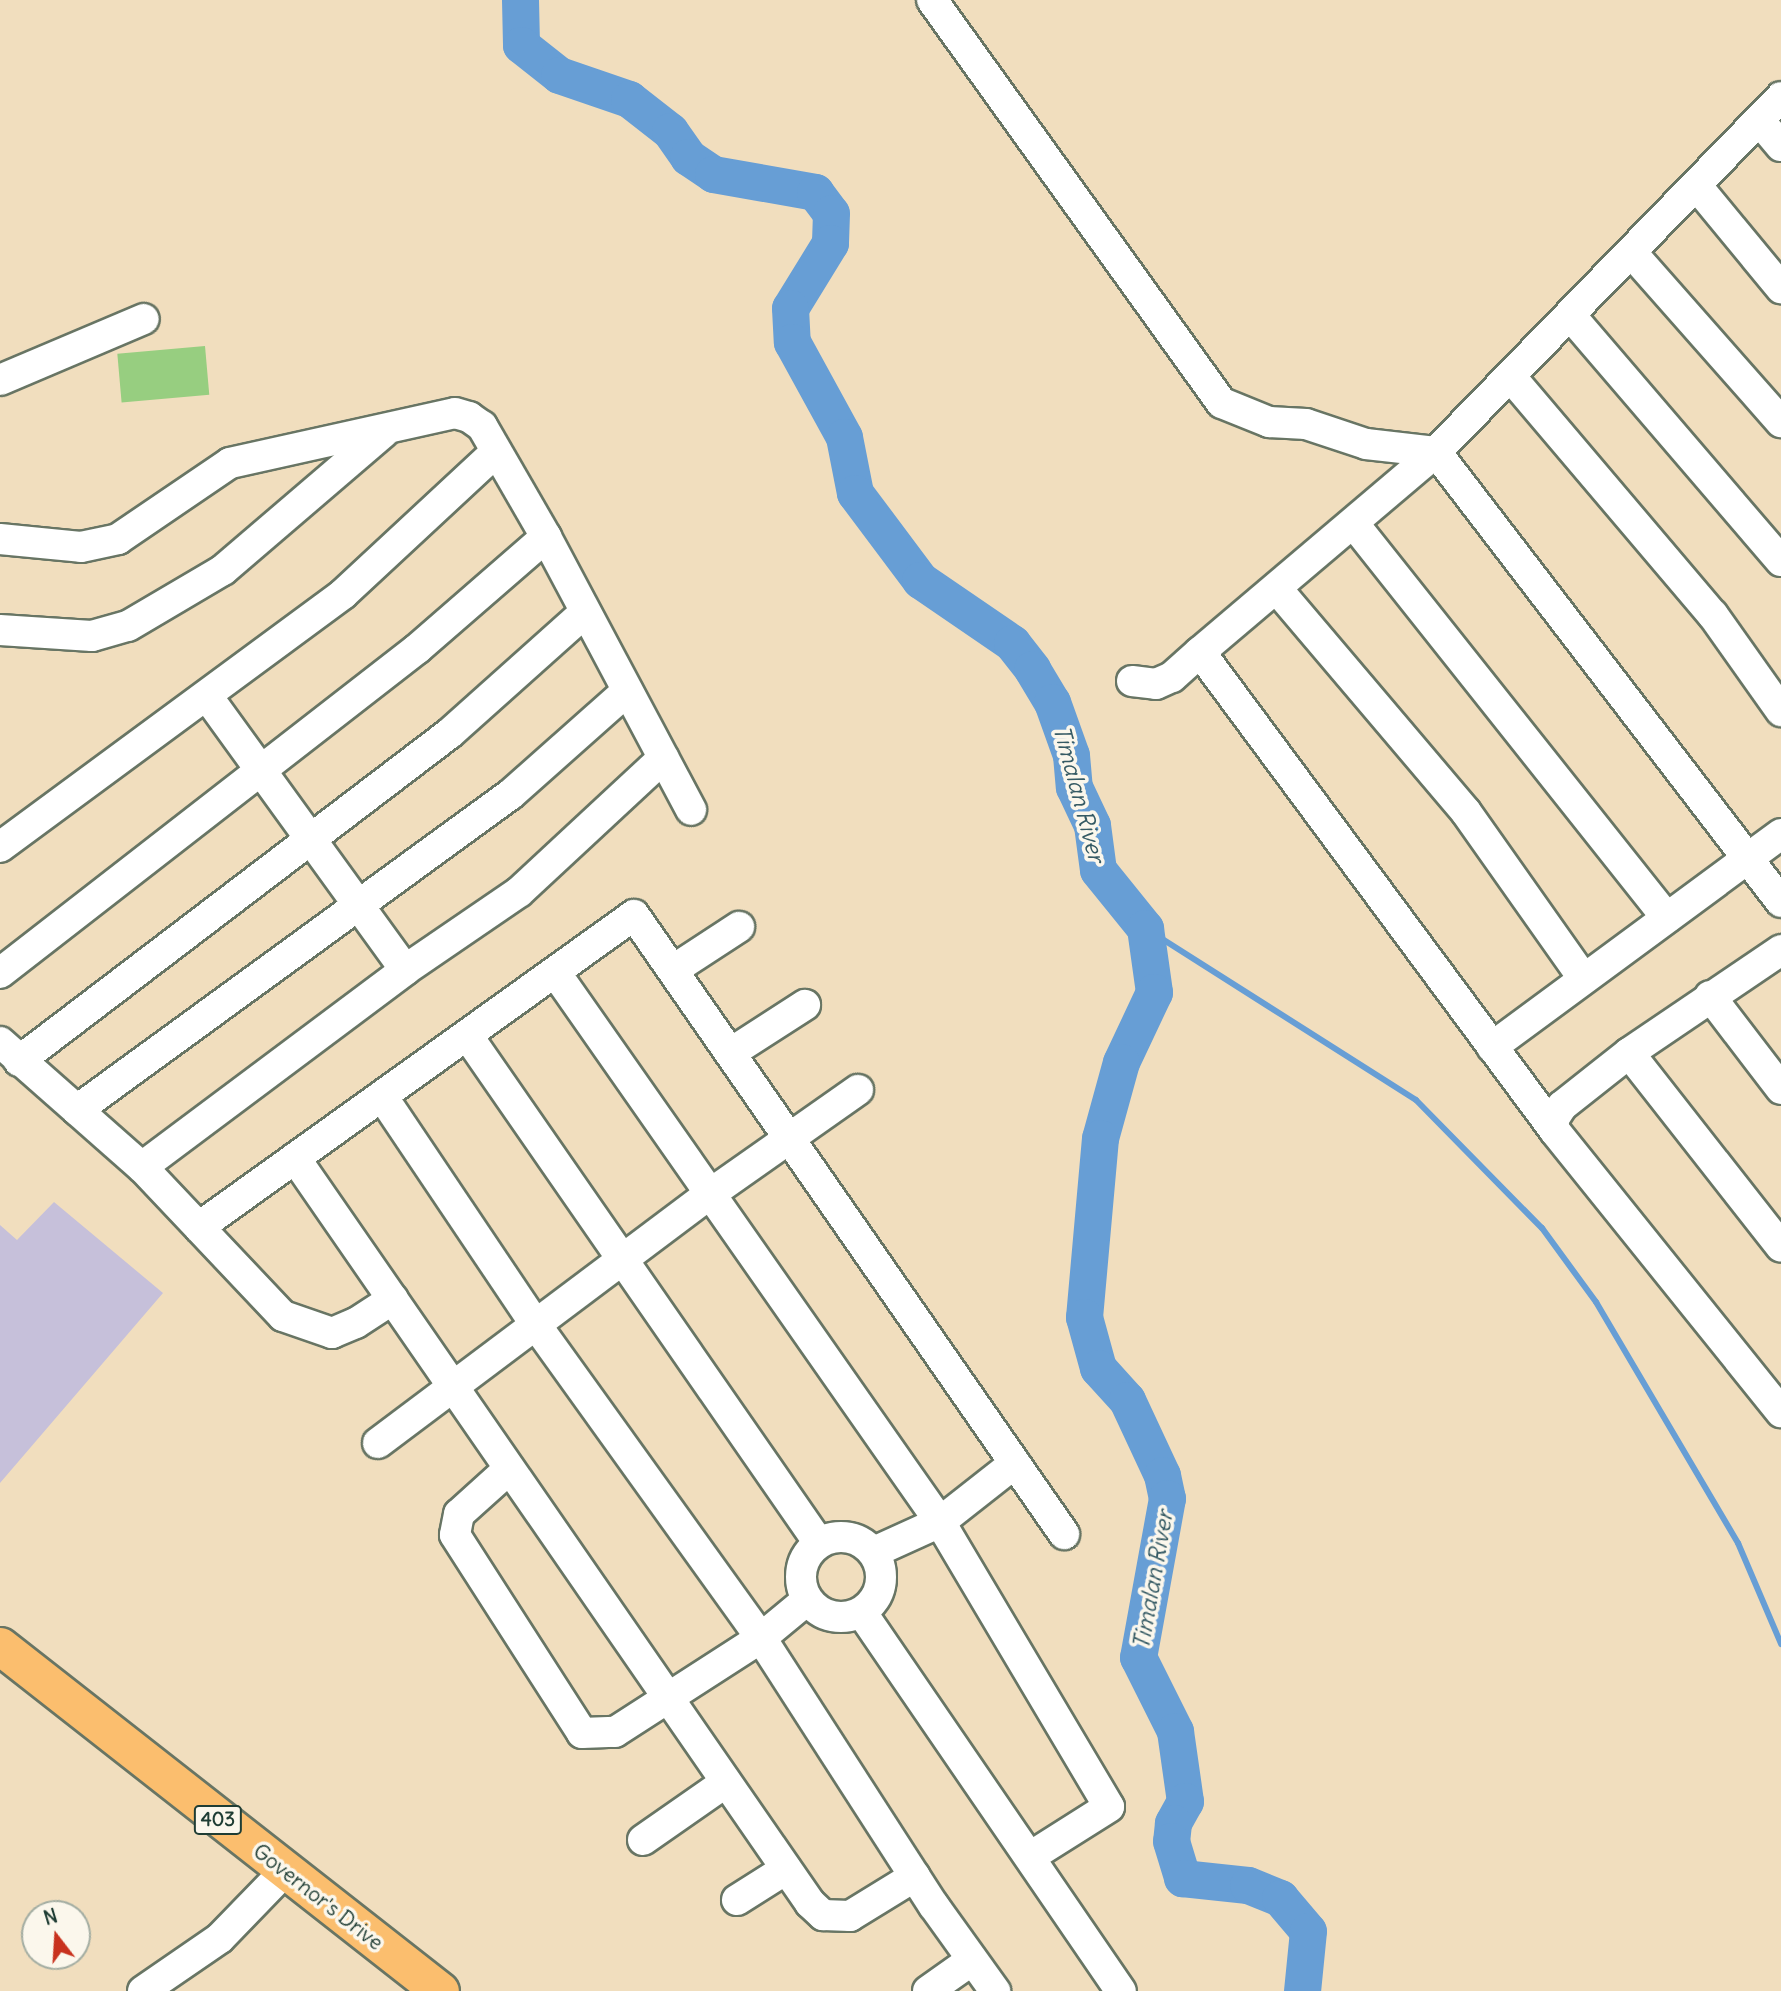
<!DOCTYPE html>
<style>
body{margin:0}
#map{position:relative;width:1781px;height:1991px;overflow:hidden;background:#f1debe;font-family:Delius,sans-serif}
div>[style]{position:absolute}
.industrial>*{inset:0;background:#c6c0da}
.green>*{inset:0;background:#97ce80;transform-origin:0 0}
.stream>*{height:6px;margin:-3px;padding:0 3px;transform-origin:3px;border-radius:3px;background:#679ed5}
.river>*{height:37px;margin:-18.5px;padding:0 18.5px;transform-origin:18.5px;border-radius:18.5px;background:#679ed5}
.roads{filter:drop-shadow(2px 0 #687564) drop-shadow(-2px 0 #687564) drop-shadow(0 2px #687564) drop-shadow(0 -2px #687564)}
.minor>*{height:30px;margin:-15px;padding:0 15px;transform-origin:15px;border-radius:15px;background:#fff}
.minor>.ring{margin:-15px;padding:0;box-sizing:content-box;background:none;border:30px solid #fff;border-radius:50%}
.major>*{height:37px;margin:-18.5px;padding:0 18.5px;transform-origin:18.5px;border-radius:18.5px;background:#fbbe6e}
span{translate:-50% -50%;white-space:nowrap;text-align:center;line-height:1.15;-webkit-text-stroke:7px #fbf7ec;paint-order:stroke}
.shield-label span{padding:2px 5px;background:#fbf7ec;border:2px solid;border-radius:5px;-webkit-text-stroke-width:0}
.shield-label{font-size:19px;color:#1f3d34;font-weight:700}
.street-label{font-size:21px;color:#1f3d34}
.water-label{font-size:23px;color:#355a64;font-style:italic}
.north{position:absolute;left:21px;top:1900px;width:70px;height:70px;box-sizing:border-box;background:#fbf7ec;border:2px solid #a3ada2;border-radius:50%;rotate:343deg;font-size:19px;font-weight:700;line-height:28px;text-align:center;color:#1f3d34}
.north::after{content:'';display:block;margin:auto;width:24px;height:32px;background:#c8321e;clip-path:polygon(50% 0,100% 100%,50% 72%,0 100%)}
</style>
<div id="map">
<div class="industrial">
<div style="clip-path:polygon(54px 1202px,163px 1293px,0 1483px,0 1225px,17px 1240px)"></div>
</div>
<div class="green">
<div style="left:205px;top:346px;width:49px;height:88px;rotate:85deg"></div>
</div>
<div class="stream">
<div style="left:1145px;top:928px;width:321px;rotate:32.4deg"></div>
<div style="left:1416px;top:1100px;width:180px;rotate:45.5deg"></div>
<div style="left:1542px;top:1228px;width:92px;rotate:53.9deg"></div>
<div style="left:1596px;top:1302px;width:280px;rotate:59.5deg"></div>
<div style="left:1738px;top:1543px;width:110px;rotate:66.9deg"></div>
</div>
<div class="river">
<div style="left:520px;top:0;width:45px;rotate:88.7deg"></div>
<div style="left:521px;top:45px;width:48px;rotate:38.3deg"></div>
<div style="left:559px;top:75px;width:74px;rotate:18.9deg"></div>
<div style="left:629px;top:99px;width:52px;rotate:38deg"></div>
<div style="left:670px;top:131px;width:32px;rotate:55deg"></div>
<div style="left:688px;top:157px;width:30px;rotate:34deg"></div>
<div style="left:713px;top:174px;width:104px;rotate:10deg"></div>
<div style="left:815px;top:192px;width:26px;rotate:53deg"></div>
<div style="left:831px;top:213px;width:30px;rotate:92deg"></div>
<div style="left:830px;top:243px;width:76px;rotate:121.6deg"></div>
<div style="left:790px;top:308px;width:34px;rotate:87deg"></div>
<div style="left:792px;top:342px;width:108px;rotate:61.3deg"></div>
<div style="left:844px;top:437px;width:57px;rotate:78.9deg"></div>
<div style="left:855px;top:493px;width:109px;rotate:53.2deg"></div>
<div style="left:920px;top:580px;width:112px;rotate:34.4deg"></div>
<div style="left:1012px;top:643px;width:33px;rotate:52deg"></div>
<div style="left:1032px;top:669px;width:39px;rotate:59deg"></div>
<div style="left:1052px;top:702px;width:56px;rotate:70.3deg"></div>
<div style="left:1071px;top:755px;width:32px;rotate:85deg"></div>
<div style="left:1074px;top:787px;width:42px;rotate:64.7deg"></div>
<div style="left:1092px;top:825px;width:45px;rotate:82.4deg"></div>
<div style="left:1098px;top:870px;width:75px;rotate:51deg"></div>
<div style="left:1145px;top:928px;width:65px;rotate:82deg"></div>
<div style="left:1154px;top:992px;width:77px;rotate:115.2deg"></div>
<div style="left:1121px;top:1062px;width:79px;rotate:105.4deg"></div>
<div style="left:1100px;top:1138px;width:180px;rotate:95.1deg"></div>
<div style="left:1084px;top:1317px;width:53px;rotate:74.6deg"></div>
<div style="left:1098px;top:1368px;width:43px;rotate:47.8deg"></div>
<div style="left:1127px;top:1400px;width:83px;rotate:65deg"></div>
<div style="left:1162px;top:1475px;width:24px;rotate:78deg"></div>
<div style="left:1167px;top:1498px;width:162px;rotate:100.3deg"></div>
<div style="left:1138px;top:1657px;width:83px;rotate:63.4deg"></div>
<div style="left:1175px;top:1731px;width:71px;rotate:81.9deg"></div>
<div style="left:1185px;top:1801px;width:25px;rotate:119deg"></div>
<div style="left:1173px;top:1823px;width:18px;rotate:96deg"></div>
<div style="left:1171px;top:1841px;width:39px;rotate:73deg"></div>
<div style="left:1182px;top:1878px;width:66px;rotate:6.1deg"></div>
<div style="left:1248px;top:1885px;width:35px;rotate:22deg"></div>
<div style="left:1280px;top:1898px;width:43px;rotate:49.7deg"></div>
<div style="left:1308px;top:1931px;width:60px;rotate:95.7deg"></div>
</div>
<div class="roads">
<div class="minor">
<div style="left:932px;top:0;width:496px;rotate:54.3deg"></div>
<div style="left:1222px;top:403px;width:51px;rotate:22deg"></div>
<div style="left:1269px;top:422px;width:37px;rotate:3deg"></div>
<div style="left:1306px;top:424px;width:63px;rotate:18.4deg"></div>
<div style="left:1366px;top:444px;width:70px;rotate:6.5deg"></div>
<div style="left:1436px;top:452px;width:567px;rotate:52.52deg"></div>
<div style="left:1759px;top:120px;width:34px;rotate:50deg"></div>
<div style="left:1696px;top:185px;width:134px;rotate:50.5deg"></div>
<div style="left:1631px;top:252px;width:227px;rotate:48.6deg"></div>
<div style="left:1570px;top:315px;width:324px;rotate:49.4deg"></div>
<div style="left:1510px;top:376px;width:314px;rotate:49.7deg"></div>
<div style="left:1713px;top:615px;width:118px;rotate:54.7deg"></div>
<div style="left:0;top:380px;width:156px;rotate:-23deg"></div>
<div style="left:1354px;top:524px;width:503px;rotate:51.54deg"></div>
<div style="left:0;top:539px;width:81px;rotate:5.6deg"></div>
<div style="left:81px;top:547px;width:38px;rotate:-12deg"></div>
<div style="left:118px;top:539px;width:135px;rotate:-34.2deg"></div>
<div style="left:230px;top:463px;width:230px;rotate:-12.5deg"></div>
<div style="left:455px;top:413px;width:15px;rotate:16deg"></div>
<div style="left:469px;top:417px;width:16px;rotate:35deg"></div>
<div style="left:482px;top:426px;width:128px;rotate:60deg"></div>
<div style="left:546px;top:537px;width:309px;rotate:62deg"></div>
<div style="left:1277px;top:589px;width:292px;rotate:49.7deg"></div>
<div style="left:1466px;top:812px;width:204px;rotate:54.8deg"></div>
<div style="left:0;top:630px;width:92px;rotate:3.7deg"></div>
<div style="left:92px;top:636px;width:37px;rotate:-16deg"></div>
<div style="left:128px;top:626px;width:110px;rotate:-30.5deg"></div>
<div style="left:223px;top:570px;width:212px;rotate:-40.6deg"></div>
<div style="left:1132px;top:681px;width:24px;rotate:7deg"></div>
<div style="left:1156px;top:684px;width:17px;rotate:-24deg"></div>
<div style="left:1172px;top:677px;width:38px;rotate:-42deg"></div>
<div style="left:207px;top:696px;width:338px;rotate:54.1deg"></div>
<div style="left:0;top:847px;width:426px;rotate:-36.4deg"></div>
<div style="left:343px;top:594px;width:209px;rotate:-42.9deg"></div>
<div style="left:1781px;top:950px;width:184px;rotate:145.9deg"></div>
<div style="left:1629px;top:1053px;width:85px;rotate:141.7deg"></div>
<div style="left:1562px;top:1106px;width:17px;rotate:123deg"></div>
<div style="left:1553px;top:1120px;width:11px;rotate:80deg"></div>
<div style="left:1555px;top:1131px;width:361px;rotate:51.2deg"></div>
<div style="left:673px;top:970px;width:79px;rotate:-33.1deg"></div>
<div style="left:555px;top:972px;width:671px;rotate:55.01deg"></div>
<div style="left:940px;top:1522px;width:331px;rotate:59.3deg"></div>
<div style="left:1109px;top:1807px;width:93px;rotate:147.7deg"></div>
<div style="left:0;top:973px;width:528px;rotate:-37.85deg"></div>
<div style="left:417px;top:649px;width:171px;rotate:-41deg"></div>
<div style="left:1710px;top:996px;width:117px;rotate:52.6deg"></div>
<div style="left:467px;top:1035px;width:618px;rotate:55.28deg"></div>
<div style="left:0;top:1042px;width:189px;rotate:41.4deg"></div>
<div style="left:142px;top:1167px;width:205px;rotate:46.6deg"></div>
<div style="left:283px;top:1316px;width:52px;rotate:19.1deg"></div>
<div style="left:332px;top:1333px;width:26px;rotate:-23deg"></div>
<div style="left:356px;top:1323px;width:44px;rotate:-33deg"></div>
<div style="left:1492px;top:1047px;width:359px;rotate:-36.4deg"></div>
<div style="left:732px;top:1052px;width:87px;rotate:-32.8deg"></div>
<div style="left:1629px;top:1053px;width:246px;rotate:51.9deg"></div>
<div style="left:19px;top:1061px;width:542px;rotate:-37.27deg"></div>
<div style="left:450px;top:733px;width:180px;rotate:-41.8deg"></div>
<div style="left:382px;top:1096px;width:276px;rotate:56.1deg"></div>
<div style="left:536px;top:1325px;width:385px;rotate:54.3deg"></div>
<div style="left:761px;top:1638px;width:319px;rotate:57.2deg"></div>
<div style="left:934px;top:1906px;width:105px;rotate:54.3deg"></div>
<div style="left:77px;top:1110px;width:537px;rotate:-36.06deg"></div>
<div style="left:511px;top:794px;width:155px;rotate:-41.6deg"></div>
<div style="left:1555px;top:1131px;width:596px;rotate:-126.54deg"></div>
<div style="left:1200px;top:652px;width:309px;rotate:-40.3deg"></div>
<div style="left:1436px;top:452px;width:495px;rotate:-45.8deg"></div>
<div style="left:295px;top:1158px;width:906px;rotate:55.34deg"></div>
<div style="left:810px;top:1903px;width:18px;rotate:43deg"></div>
<div style="left:823px;top:1915px;width:27px;rotate:2deg"></div>
<div style="left:850px;top:1916px;width:76px;rotate:-31.6deg"></div>
<div style="left:142px;top:1167px;width:329px;rotate:-36.8deg"></div>
<div style="left:405px;top:970px;width:138px;rotate:-34.4deg"></div>
<div style="left:519px;top:892px;width:197px;rotate:-42.9deg"></div>
<div style="left:199px;top:1227px;width:535px;rotate:-35.65deg"></div>
<div style="left:634px;top:915px;width:754px;rotate:55.21deg"></div>
<div style="left:378px;top:1443px;width:415px;rotate:-36.9deg"></div>
<div style="left:710px;top:1194px;width:181px;rotate:-35.1deg"></div>
<div style="left:509px;top:1469px;width:67px;rotate:138deg"></div>
<div style="left:459px;top:1514px;width:21px;rotate:101deg"></div>
<div style="left:455px;top:1535px;width:235px;rotate:57.3deg"></div>
<div style="left:582px;top:1733px;width:33px;rotate:-2deg"></div>
<div style="left:615px;top:1732px;width:174px;rotate:-32.8deg"></div>
<div style="left:761px;top:1638px;width:60px;rotate:-39.6deg"></div>
<div class="ring" style="left:801px;top:1537px;width:50px;height:50px"></div>
<div style="left:874px;top:1552px;width:72px;rotate:-24.4deg"></div>
<div style="left:940px;top:1522px;width:95px;rotate:-38.2deg"></div>
<div style="left:862px;top:1613px;width:458px;rotate:55.6deg"></div>
<div style="left:643px;top:1840px;width:101px;rotate:-34.9deg"></div>
<div style="left:737px;top:1900px;width:58px;rotate:-32.3deg"></div>
<div style="left:143px;top:1991px;width:93px;rotate:-34.5deg"></div>
<div style="left:220px;top:1938px;width:92px;rotate:-45.9deg"></div>
<div style="left:928px;top:1991px;width:54px;rotate:-35.2deg"></div>
</div>
<div class="major">
<div style="left:0;top:1646px;width:559px;rotate:38.1deg"></div>
</div>
</div>
<div class="shield-label">
<span style="left:218px;top:1820px">403</span>
</div>
<div class="street-label">
<span style="left:318px;top:1897px;rotate:38deg">Governor's Drive</span>
</div>
<div class="water-label">
<span style="left:1079px;top:794px;rotate:75deg">Timalan River</span>
<span style="left:1153px;top:1580px;rotate:-80deg">Timalan River</span>
</div>
<div class="north">N</div>
</div>
